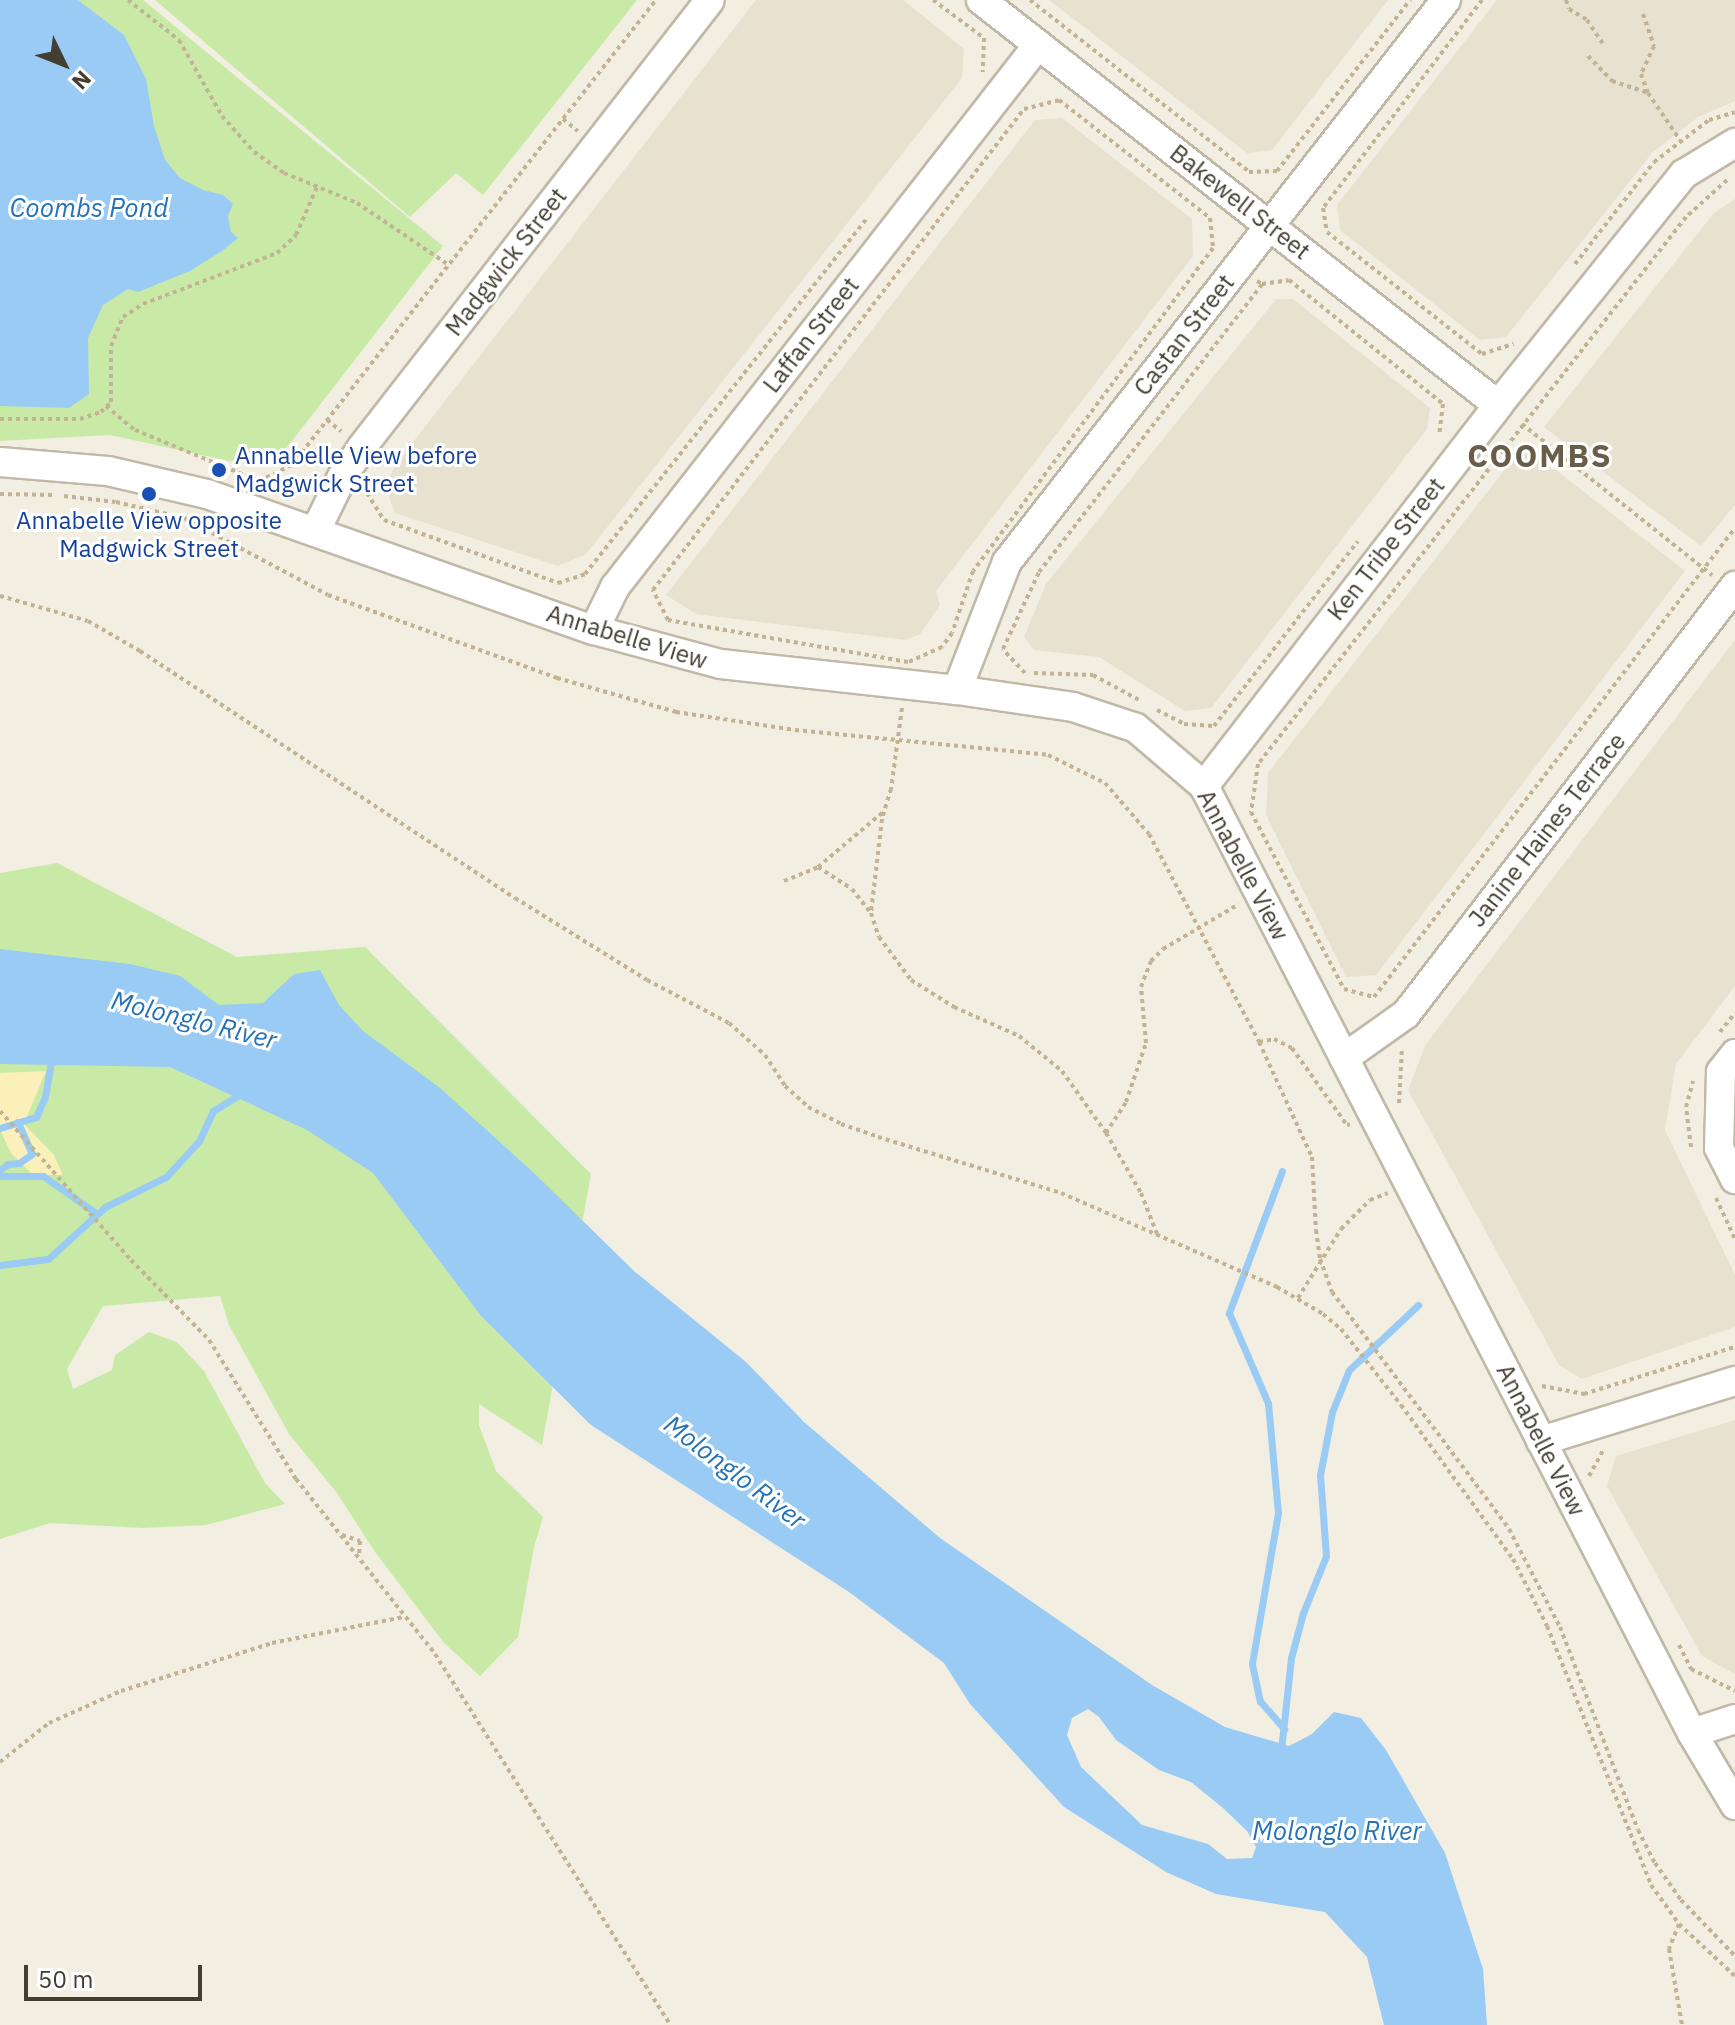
<!DOCTYPE html>
<style>
body{margin:0}
#map{position:relative;width:1735px;height:2025px;overflow:hidden;background:#f2eee2;font-family:"IBM Plex Sans",sans-serif}
div>[style]{position:absolute}
.residential>*{inset:0;background:#e7e1d0}
.green>*{inset:0;background:#c9eaa7}
.sand>*{inset:0;background:#fbf0ba}
.water>*{inset:0;background:#99cbf5}
.stream>*{height:7px;margin:-3.5px;padding:0 3.5px;transform-origin:3.5px;border-radius:3.5px;background:#99cbf5}
.path>*{height:4px;margin-top:-2px;transform-origin:0;background:repeating-linear-gradient(90deg,#c1b394 0 4px,transparent 0 8px)}
.roads{filter:drop-shadow(2px 0 #c1b9a7) drop-shadow(-2px 0 #c1b9a7) drop-shadow(0 2px #c1b9a7) drop-shadow(0 -2px #c1b9a7)}
.minor>*{height:28px;margin:-14px;padding:0 14px;transform-origin:14px;border-radius:14px;background:#fff}
.dots>*{width:22px;height:22px;translate:-50% -50%;box-sizing:border-box;border:4px solid #fff;border-radius:50%}
span{translate:-50% -50%;white-space:nowrap;text-align:center;line-height:1.15;-webkit-text-stroke:6px #fff;paint-order:stroke}
.street-label{font-size:24px;color:#443e32}
.transit-label{font-size:24px;color:#164399}
.left{translate:0 -50%;text-align:left}
.water-label{font-size:26px;color:#2572b6;font-style:italic}
.district-label{font-size:32px;color:#685d49;font-weight:700;letter-spacing:2px}
.north{position:absolute;left:24px;top:24px;width:80px;height:80px;-webkit-text-stroke:6px #fff;paint-order:stroke;rotate:133deg;font-size:22px;font-weight:700;line-height:32px;text-align:center;color:#443e32}
.north::after{content:'';display:block;margin:auto;width:28px;height:36px;background:#443e32;clip-path:polygon(50% 0,100% 100%,50% 72%,0 100%)}
.scale{position:absolute;left:24px;top:1965px;width:178px;height:36px;box-sizing:border-box;border:4px solid #443e32;border-top:0;padding-left:10px;font-size:24px;line-height:28px;white-space:nowrap;color:#443e32;-webkit-text-stroke:6px #fff;paint-order:stroke}
</style>
<div id="map">
<div class="residential">
<div style="clip-path:polygon(756px 0,903px 0,964px 49px,962px 78px,586px 554px,558px 566px,395px 513px,385px 486px,396px 464px)"></div>
<div style="clip-path:polygon(1049px 0,1388px 0,1272px 150px,1247px 153px)"></div>
<div style="clip-path:polygon(1497px 0,1735px 0,1735px 101px,1698px 117px,1653px 152px,1506px 337px,1480px 340px,1340px 230px,1337px 205px)"></div>
<div style="clip-path:polygon(1062px 118px,1192px 219px,1193px 256px,936px 591px,940px 605px,920px 634px,906px 640px,696px 614px,666px 595px,1035px 120px)"></div>
<div style="clip-path:polygon(1735px 199px,1735px 505px,1701px 546px,1544px 427px,1714px 213px)"></div>
<div style="clip-path:polygon(1276px 299px,1293px 299px,1430px 408px,1427px 429px,1211px 708px,1185px 711px,1099px 657px,1034px 650px,1024px 637px,1046px 584px)"></div>
<div style="clip-path:polygon(1524px 445px,1685px 571px,1376px 975px,1346px 977px,1266px 815px,1268px 773px)"></div>
<div style="clip-path:polygon(1735px 640px,1735px 986px,1676px 1064px,1665px 1130px,1735px 1275px,1735px 1327px,1582px 1379px,1559px 1365px,1408px 1090px,1426px 1044px)"></div>
<div style="clip-path:polygon(1735px 1420px,1735px 1674px,1702px 1656px,1607px 1486px,1616px 1456px)"></div>
</div>
<div class="green">
<div style="clip-path:polygon(0 0,143px 0,443px 246px,285px 450px,265px 461px,229px 461px,110px 435px,0 441px)"></div>
<div style="clip-path:polygon(155px 0,637px 0,483px 195px,456px 173px,410px 217px)"></div>
<div style="clip-path:polygon(57px 863px,237px 957px,365px 947px,591px 1174px,542px 1445px,479px 1404px,479px 1425px,496px 1471px,543px 1517px,534px 1547px,518px 1637px,480px 1676px,444px 1643px,375px 1552px,337px 1493px,289px 1434px,229px 1325px,220px 1296px,103px 1306px,67px 1369px,73px 1389px,112px 1370px,115px 1355px,149px 1332px,177px 1342px,204px 1371px,265px 1483px,285px 1504px,206px 1525px,143px 1528px,50px 1523px,0 1539px,0 873px)"></div>
</div>
<div class="sand">
<div style="clip-path:polygon(46px 1071px,24px 1124px,54px 1155px,63px 1175px,33px 1175px,11px 1153px,0 1130px,0 1073px)"></div>
</div>
<div class="water">
<div style="clip-path:polygon(0 0,78px 0,124px 35px,146px 79px,154px 126px,165px 160px,180px 178px,203px 190px,223px 195px,233px 204px,228px 216px,231px 232px,238px 238px,222px 251px,190px 271px,138px 292px,128px 289px,103px 305px,88px 338px,89px 394px,69px 408px,0 406px)"></div>
<div style="clip-path:polygon(evenodd,0 949px,130px 964px,180px 976px,219px 1005px,263px 1003px,294px 974px,320px 970px,339px 1005px,363px 1031px,440px 1088px,533px 1172px,634px 1271px,746px 1362px,804px 1422px,940px 1538px,1152px 1685px,1225px 1727px,1289px 1746px,1312px 1734px,1334px 1712px,1361px 1718px,1386px 1750px,1445px 1853px,1483px 1969px,1487px 2025px,1384px 2025px,1367px 1957px,1325px 1912px,1216px 1894px,1166px 1872px,1064px 1807px,970px 1704px,944px 1663px,849px 1592px,591px 1425px,481px 1316px,373px 1173px,307px 1130px,170px 1067px,0 1064px,0 949px,1088px 1709px,1099px 1717px,1116px 1740px,1159px 1770px,1191px 1782px,1223px 1808px,1247px 1831px,1256px 1847px,1252px 1858px,1227px 1859px,1208px 1844px,1142px 1825px,1081px 1767px,1067px 1735px,1072px 1718px,1088px 1709px)"></div>
</div>
<div class="stream">
<div style="left:0;top:1128px;width:38px;rotate:-17deg"></div>
<div style="left:36px;top:1117px;width:22px;rotate:-66deg"></div>
<div style="left:45px;top:1097px;width:42px;rotate:-80.3deg"></div>
<div style="left:0;top:1170px;width:10px;rotate:-37deg"></div>
<div style="left:8px;top:1164px;width:11px;rotate:-5deg"></div>
<div style="left:19px;top:1163px;width:16px;rotate:-35deg"></div>
<div style="left:32px;top:1154px;width:35px;rotate:-114deg"></div>
<div style="left:1282px;top:1171px;width:152px;rotate:110.5deg"></div>
<div style="left:1229px;top:1313px;width:98px;rotate:66.6deg"></div>
<div style="left:1268px;top:1403px;width:110px;rotate:84.8deg"></div>
<div style="left:1278px;top:1513px;width:153px;rotate:99.8deg"></div>
<div style="left:1252px;top:1664px;width:38px;rotate:78deg"></div>
<div style="left:1260px;top:1701px;width:37px;rotate:49deg"></div>
<div style="left:0;top:1176px;width:43px"></div>
<div style="left:43px;top:1176px;width:66px;rotate:35.1deg"></div>
<div style="left:0;top:1265px;width:48px;rotate:-7.1deg"></div>
<div style="left:48px;top:1259px;width:77px;rotate:-42.4deg"></div>
<div style="left:105px;top:1207px;width:68px;rotate:-26.2deg"></div>
<div style="left:166px;top:1177px;width:49px;rotate:-47.5deg"></div>
<div style="left:199px;top:1141px;width:33px;rotate:-65deg"></div>
<div style="left:213px;top:1111px;width:34px;rotate:-32deg"></div>
<div style="left:1281px;top:1750px;width:93px;rotate:-83.8deg"></div>
<div style="left:1291px;top:1658px;width:47px;rotate:-75.1deg"></div>
<div style="left:1303px;top:1613px;width:61px;rotate:-68deg"></div>
<div style="left:1326px;top:1556px;width:81px;rotate:-94.2deg"></div>
<div style="left:1320px;top:1475px;width:64px;rotate:-79.2deg"></div>
<div style="left:1332px;top:1412px;width:45px;rotate:-68deg"></div>
<div style="left:1349px;top:1370px;width:95px;rotate:-43.3deg"></div>
</div>
<div class="path">
<div style="left:128px;top:0;width:65px;rotate:38.1deg"></div>
<div style="left:179px;top:40px;width:87px;rotate:60.5deg"></div>
<div style="left:222px;top:116px;width:48px;rotate:48.4deg"></div>
<div style="left:254px;top:152px;width:37px;rotate:35deg"></div>
<div style="left:284px;top:173px;width:79px;rotate:22.3deg"></div>
<div style="left:357px;top:203px;width:111px;rotate:34deg"></div>
<div style="left:933px;top:0;width:64px;rotate:36.7deg"></div>
<div style="left:984px;top:38px;width:34px;rotate:92deg"></div>
<div style="left:1030px;top:0;width:278px;rotate:38.1deg"></div>
<div style="left:1249px;top:172px;width:28px;rotate:-2deg"></div>
<div style="left:1277px;top:171px;width:217px;rotate:-52.1deg"></div>
<div style="left:1482px;top:0;width:262px;rotate:127.4deg"></div>
<div style="left:1323px;top:208px;width:24px;rotate:81deg"></div>
<div style="left:1327px;top:232px;width:197px;rotate:38.2deg"></div>
<div style="left:1482px;top:354px;width:33px;rotate:-18deg"></div>
<div style="left:1566px;top:0;width:9px;rotate:72deg"></div>
<div style="left:1569px;top:9px;width:21px;rotate:31deg"></div>
<div style="left:1587px;top:20px;width:29px;rotate:56deg"></div>
<div style="left:1643px;top:14px;width:34px;rotate:71deg"></div>
<div style="left:1654px;top:46px;width:31px;rotate:115deg"></div>
<div style="left:1641px;top:74px;width:20px;rotate:70deg"></div>
<div style="left:1648px;top:93px;width:57px;rotate:55.8deg"></div>
<div style="left:1588px;top:56px;width:35px;rotate:46deg"></div>
<div style="left:1612px;top:81px;width:38px;rotate:18deg"></div>
<div style="left:1059px;top:100px;width:192px;rotate:38deg"></div>
<div style="left:1210px;top:218px;width:30px;rotate:84deg"></div>
<div style="left:1213px;top:248px;width:402px;rotate:126.6deg"></div>
<div style="left:973px;top:571px;width:65px;rotate:108.7deg"></div>
<div style="left:952px;top:633px;width:17px;rotate:126deg"></div>
<div style="left:942px;top:647px;width:37px;rotate:156deg"></div>
<div style="left:908px;top:662px;width:244px;rotate:-170.1deg"></div>
<div style="left:668px;top:620px;width:34px;rotate:-117deg"></div>
<div style="left:653px;top:590px;width:607px;rotate:-52.36deg"></div>
<div style="left:1024px;top:109px;width:36px;rotate:-14deg"></div>
<div style="left:563px;top:119px;width:19px;rotate:39deg"></div>
<div style="left:1727px;top:180px;width:55px;rotate:137.9deg"></div>
<div style="left:1686px;top:217px;width:695px;rotate:128.04deg"></div>
<div style="left:1258px;top:764px;width:49px;rotate:98.3deg"></div>
<div style="left:1251px;top:812px;width:200px;rotate:62.3deg"></div>
<div style="left:1344px;top:989px;width:31px;rotate:15deg"></div>
<div style="left:1374px;top:997px;width:592px;rotate:-52.41deg"></div>
<div style="left:1575px;top:264px;width:129px;rotate:-52.2deg"></div>
<div style="left:1654px;top:162px;width:69px;rotate:-37.4deg"></div>
<div style="left:1709px;top:120px;width:27px;rotate:-17deg"></div>
<div style="left:1257px;top:281px;width:6px;rotate:31deg"></div>
<div style="left:1262px;top:284px;width:27px;rotate:-8deg"></div>
<div style="left:1289px;top:280px;width:198px;rotate:38.8deg"></div>
<div style="left:1443px;top:404px;width:32px;rotate:97deg"></div>
<div style="left:106px;top:406px;width:38px;rotate:40deg"></div>
<div style="left:135px;top:430px;width:134px;rotate:22.4deg"></div>
<div style="left:259px;top:481px;width:37px;rotate:-26deg"></div>
<div style="left:292px;top:465px;width:591px;rotate:-51.95deg"></div>
<div style="left:0;top:419px;width:80px"></div>
<div style="left:80px;top:419px;width:22px;rotate:-18deg"></div>
<div style="left:101px;top:412px;width:14px;rotate:-45deg"></div>
<div style="left:111px;top:402px;width:56px;rotate:-90deg"></div>
<div style="left:111px;top:346px;width:31px;rotate:-68deg"></div>
<div style="left:123px;top:317px;width:24px;rotate:-33deg"></div>
<div style="left:143px;top:304px;width:143px;rotate:-20.8deg"></div>
<div style="left:277px;top:253px;width:26px;rotate:-43deg"></div>
<div style="left:296px;top:235px;width:52px;rotate:-66.4deg"></div>
<div style="left:327px;top:420px;width:18px;rotate:38deg"></div>
<div style="left:1522px;top:424px;width:243px;rotate:38.5deg"></div>
<div style="left:371px;top:484px;width:10px;rotate:114deg"></div>
<div style="left:367px;top:493px;width:32px;rotate:58deg"></div>
<div style="left:384px;top:520px;width:185px;rotate:19.9deg"></div>
<div style="left:558px;top:583px;width:28px;rotate:-18deg"></div>
<div style="left:585px;top:574px;width:456px;rotate:-51.6deg"></div>
<div style="left:0;top:494px;width:56px;rotate:1deg"></div>
<div style="left:64px;top:496px;width:52px;rotate:6.6deg"></div>
<div style="left:116px;top:502px;width:70px;rotate:13.2deg"></div>
<div style="left:184px;top:518px;width:163px;rotate:28.1deg"></div>
<div style="left:328px;top:595px;width:244px;rotate:19.9deg"></div>
<div style="left:557px;top:678px;width:124px;rotate:15.9deg"></div>
<div style="left:676px;top:712px;width:120px;rotate:8.6deg"></div>
<div style="left:795px;top:730px;width:254px;rotate:5.6deg"></div>
<div style="left:1048px;top:755px;width:64px;rotate:26.2deg"></div>
<div style="left:1105px;top:783px;width:67px;rotate:49.2deg"></div>
<div style="left:1149px;top:834px;width:235px;rotate:62.1deg"></div>
<div style="left:1259px;top:1042px;width:127px;rotate:65.3deg"></div>
<div style="left:1312px;top:1157px;width:73px;rotate:86.9deg"></div>
<div style="left:1316px;top:1230px;width:29px;rotate:82deg"></div>
<div style="left:1320px;top:1259px;width:35px;rotate:70deg"></div>
<div style="left:1332px;top:1292px;width:296px;rotate:53.2deg"></div>
<div style="left:1509px;top:1529px;width:110px;rotate:62.5deg"></div>
<div style="left:1560px;top:1627px;width:217px;rotate:69deg"></div>
<div style="left:1638px;top:1830px;width:37px;rotate:63deg"></div>
<div style="left:1655px;top:1863px;width:45px;rotate:54.9deg"></div>
<div style="left:1681px;top:1900px;width:78px;rotate:46deg"></div>
<div style="left:0;top:596px;width:91px;rotate:15.9deg"></div>
<div style="left:88px;top:621px;width:60px;rotate:30deg"></div>
<div style="left:140px;top:651px;width:449px;rotate:33.4deg"></div>
<div style="left:515px;top:898px;width:155px;rotate:31.8deg"></div>
<div style="left:647px;top:980px;width:93px;rotate:27.7deg"></div>
<div style="left:729px;top:1023px;width:48px;rotate:41.6deg"></div>
<div style="left:765px;top:1055px;width:37px;rotate:57deg"></div>
<div style="left:785px;top:1086px;width:31px;rotate:42deg"></div>
<div style="left:808px;top:1107px;width:37px;rotate:27deg"></div>
<div style="left:841px;top:1124px;width:39px;rotate:19deg"></div>
<div style="left:878px;top:1137px;width:191px;rotate:17deg"></div>
<div style="left:1061px;top:1193px;width:236px;rotate:23.5deg"></div>
<div style="left:1277px;top:1287px;width:53px;rotate:30.4deg"></div>
<div style="left:1323px;top:1314px;width:23px;rotate:40deg"></div>
<div style="left:1341px;top:1329px;width:97px;rotate:51.7deg"></div>
<div style="left:1401px;top:1405px;width:190px;rotate:54deg"></div>
<div style="left:1513px;top:1559px;width:75px;rotate:63.1deg"></div>
<div style="left:1547px;top:1626px;width:279px;rotate:68.1deg"></div>
<div style="left:1651px;top:1885px;width:48px;rotate:54.3deg"></div>
<div style="left:1679px;top:1924px;width:76px;rotate:42.9deg"></div>
<div style="left:1025px;top:673px;width:33px;rotate:-133deg"></div>
<div style="left:1003px;top:649px;width:85px;rotate:-64.9deg"></div>
<div style="left:1039px;top:572px;width:364px;rotate:-52.2deg"></div>
<div style="left:1034px;top:673px;width:59px;rotate:1.9deg"></div>
<div style="left:1093px;top:675px;width:52px;rotate:28.5deg"></div>
<div style="left:902px;top:708px;width:82px;rotate:97.7deg"></div>
<div style="left:891px;top:789px;width:31px;rotate:107deg"></div>
<div style="left:882px;top:819px;width:95px;rotate:96.7deg"></div>
<div style="left:871px;top:913px;width:25px;rotate:72deg"></div>
<div style="left:879px;top:937px;width:54px;rotate:53.3deg"></div>
<div style="left:911px;top:980px;width:51px;rotate:32.1deg"></div>
<div style="left:954px;top:1007px;width:71px;rotate:24deg"></div>
<div style="left:1019px;top:1036px;width:55px;rotate:39.1deg"></div>
<div style="left:1062px;top:1071px;width:76px;rotate:54.6deg"></div>
<div style="left:1106px;top:1133px;width:69px;rotate:59.7deg"></div>
<div style="left:1141px;top:1193px;width:44px;rotate:68.7deg"></div>
<div style="left:1157px;top:710px;width:30px;rotate:27deg"></div>
<div style="left:1184px;top:724px;width:30px;rotate:4deg"></div>
<div style="left:1214px;top:726px;width:234px;rotate:-52.1deg"></div>
<div style="left:818px;top:867px;width:40px;rotate:32.9deg"></div>
<div style="left:852px;top:889px;width:28px;rotate:52deg"></div>
<div style="left:784px;top:881px;width:37px;rotate:-22deg"></div>
<div style="left:818px;top:867px;width:84px;rotate:-40.2deg"></div>
<div style="left:1720px;top:1032px;width:24px;rotate:-52deg"></div>
<div style="left:1259px;top:1042px;width:15px;rotate:-11deg"></div>
<div style="left:1274px;top:1039px;width:20px;rotate:27deg"></div>
<div style="left:1292px;top:1048px;width:95px;rotate:54.5deg"></div>
<div style="left:1347px;top:1125px;width:3px;rotate:-18deg"></div>
<div style="left:1399px;top:1103px;width:55px;rotate:-86.9deg"></div>
<div style="left:0;top:1111px;width:198px;rotate:48.7deg"></div>
<div style="left:131px;top:1260px;width:112px;rotate:45.7deg"></div>
<div style="left:209px;top:1340px;width:164px;rotate:58deg"></div>
<div style="left:296px;top:1479px;width:223px;rotate:51.5deg"></div>
<div style="left:435px;top:1654px;width:439px;rotate:57.6deg"></div>
<div style="left:1106px;top:1133px;width:37px;rotate:-57deg"></div>
<div style="left:1126px;top:1102px;width:62px;rotate:-71.3deg"></div>
<div style="left:1146px;top:1043px;width:56px;rotate:-95.1deg"></div>
<div style="left:1141px;top:987px;width:28px;rotate:-69deg"></div>
<div style="left:1151px;top:961px;width:17px;rotate:-45deg"></div>
<div style="left:1163px;top:949px;width:88px;rotate:-30.6deg"></div>
<div style="left:1691px;top:1147px;width:40px;rotate:-97.1deg"></div>
<div style="left:1686px;top:1107px;width:27px;rotate:-75deg"></div>
<div style="left:1716px;top:1198px;width:45px;rotate:65.1deg"></div>
<div style="left:1298px;top:1298px;width:81px;rotate:-58.1deg"></div>
<div style="left:1341px;top:1229px;width:41px;rotate:-45deg"></div>
<div style="left:1370px;top:1200px;width:19px;rotate:-21deg"></div>
<div style="left:1542px;top:1386px;width:43px;rotate:10.8deg"></div>
<div style="left:1584px;top:1394px;width:158px;rotate:-17.3deg"></div>
<div style="left:1589px;top:1476px;width:31px;rotate:-61deg"></div>
<div style="left:342px;top:1535px;width:19px;rotate:18deg"></div>
<div style="left:360px;top:1541px;width:13px;rotate:94deg"></div>
<div style="left:1679px;top:1645px;width:27px;rotate:63deg"></div>
<div style="left:1691px;top:1669px;width:49px;rotate:26.6deg"></div>
<div style="left:0;top:1762px;width:63px;rotate:-38.5deg"></div>
<div style="left:49px;top:1723px;width:79px;rotate:-24deg"></div>
<div style="left:121px;top:1691px;width:158px;rotate:-17.6deg"></div>
<div style="left:272px;top:1643px;width:134px;rotate:-11.2deg"></div>
<div style="left:1679px;top:1924px;width:27px;rotate:112deg"></div>
<div style="left:1669px;top:1949px;width:77px;rotate:80.3deg"></div>
</div>
<div class="roads">
<div class="minor">
<div style="left:981px;top:0;width:657px;rotate:38.07deg"></div>
<div style="left:0;top:462px;width:108px;rotate:4.8deg"></div>
<div style="left:108px;top:471px;width:102px;rotate:13.1deg"></div>
<div style="left:207px;top:494px;width:410px;rotate:19.4deg"></div>
<div style="left:594px;top:630px;width:131px;rotate:15deg"></div>
<div style="left:721px;top:664px;width:237px;rotate:6.3deg"></div>
<div style="left:957px;top:690px;width:117px;rotate:8.3deg"></div>
<div style="left:1073px;top:707px;width:66px;rotate:18.4deg"></div>
<div style="left:1136px;top:728px;width:89px;rotate:40.5deg"></div>
<div style="left:1204px;top:786px;width:1065px;rotate:62.74deg"></div>
<div style="left:1692px;top:1733px;width:84px;rotate:59.2deg"></div>
<div style="left:315px;top:532px;width:61px;rotate:-63.9deg"></div>
<div style="left:342px;top:477px;width:36px;rotate:-56deg"></div>
<div style="left:362px;top:447px;width:566px;rotate:-52.1deg"></div>
<div style="left:594px;top:630px;width:48px;rotate:-64deg"></div>
<div style="left:615px;top:587px;width:688px;rotate:-52.03deg"></div>
<div style="left:957px;top:690px;width:137px;rotate:-68.7deg"></div>
<div style="left:1007px;top:562px;width:713px;rotate:-52.01deg"></div>
<div style="left:1204px;top:786px;width:481px;rotate:-52.3deg"></div>
<div style="left:1498px;top:405px;width:297px;rotate:-51.2deg"></div>
<div style="left:1684px;top:174px;width:60px;rotate:-31.3deg"></div>
<div style="left:1735px;top:1054px;width:23px;rotate:128deg"></div>
<div style="left:1721px;top:1072px;width:76px;rotate:91.5deg"></div>
<div style="left:1719px;top:1148px;width:35px;rotate:63deg"></div>
<div style="left:1344px;top:1058px;width:76px;rotate:-35.4deg"></div>
<div style="left:1406px;top:1014px;width:540px;rotate:-52.45deg"></div>
<div style="left:1541px;top:1441px;width:203px;rotate:-17.2deg"></div>
<div style="left:1692px;top:1733px;width:45px;rotate:-18deg"></div>
</div>
</div>
<div class="dots">
<div style="left:219px;top:470px;background:#1a4fb4"></div>
<div style="left:149px;top:494px;background:#1a4fb4"></div>
</div>
<div class="street-label">
<span style="left:1240px;top:202px;rotate:38deg">Bakewell Street</span>
<span style="left:506px;top:262px;rotate:-52deg">Madgwick Street</span>
<span style="left:811px;top:335px;rotate:-52deg">Laffan Street</span>
<span style="left:1184px;top:335px;rotate:-52deg">Castan Street</span>
<span style="left:1386px;top:549px;rotate:-52deg">Ken Tribe Street</span>
<span style="left:627px;top:637px;rotate:17deg">Annabelle View</span>
<span style="left:1547px;top:830px;rotate:-52deg">Janine Haines Terrace</span>
<span style="left:1243px;top:865px;rotate:62deg">Annabelle View</span>
<span style="left:1541px;top:1440px;rotate:63deg">Annabelle View</span>
</div>
<div class="transit-label">
<span class="left" style="left:235px;top:470px">Annabelle View before<br>Madgwick Street</span>
<span style="left:149px;top:535px">Annabelle View opposite<br>Madgwick Street</span>
</div>
<div class="water-label">
<span style="left:89px;top:208px">Coombs Pond</span>
<span style="left:194px;top:1020px;rotate:14deg">Molonglo River</span>
<span style="left:735px;top:1472px;rotate:37deg">Molonglo River</span>
<span style="left:1337px;top:1831px">Molonglo River</span>
</div>
<div class="district-label">
<span style="left:1540px;top:455px">COOMBS</span>
</div>
<div class="north">N</div>
<div class="scale">50 m</div>
</div>
